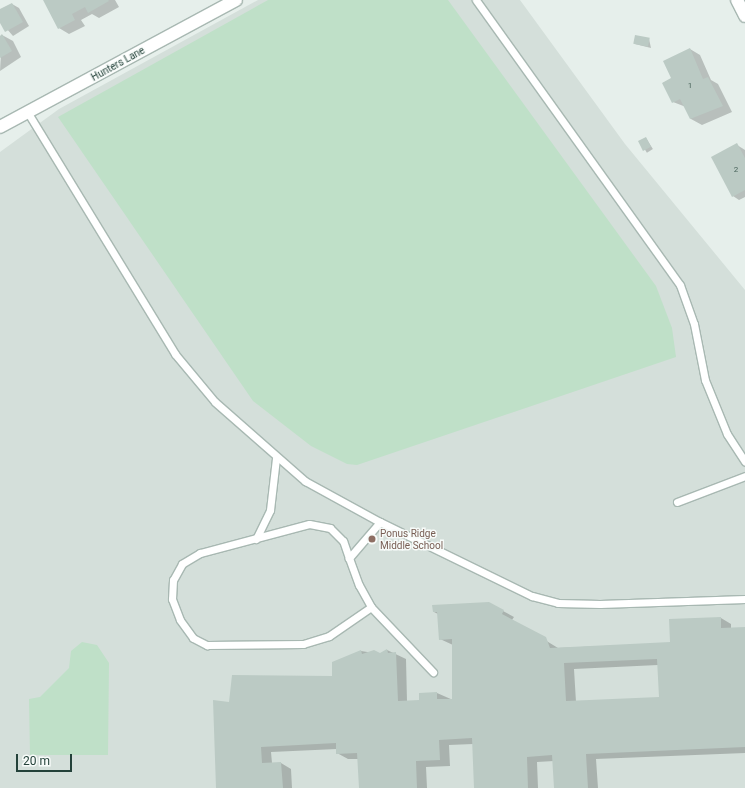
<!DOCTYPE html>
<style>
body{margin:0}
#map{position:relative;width:745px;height:788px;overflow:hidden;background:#e6efeb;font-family:Roboto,sans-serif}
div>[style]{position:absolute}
.built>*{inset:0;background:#d4dfda}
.green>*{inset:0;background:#bfe0c8}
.shadow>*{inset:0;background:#0003;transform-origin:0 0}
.building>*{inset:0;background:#bbcac4;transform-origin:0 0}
.roads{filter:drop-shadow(1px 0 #a8b8b2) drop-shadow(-1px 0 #a8b8b2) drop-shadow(0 1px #a8b8b2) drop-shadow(0 -1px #a8b8b2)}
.service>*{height:7px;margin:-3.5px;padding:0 3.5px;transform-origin:3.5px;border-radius:3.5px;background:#fff}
.minor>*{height:12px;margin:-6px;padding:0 6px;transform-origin:6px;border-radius:6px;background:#fff}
.dots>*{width:11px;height:11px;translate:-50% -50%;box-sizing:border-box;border:2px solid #f7fbf9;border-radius:50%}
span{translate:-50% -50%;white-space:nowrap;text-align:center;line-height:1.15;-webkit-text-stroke:3px #f7fbf9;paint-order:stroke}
.number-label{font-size:8px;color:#4a645c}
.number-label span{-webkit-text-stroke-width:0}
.street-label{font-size:10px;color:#24423a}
.education-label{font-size:10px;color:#785e54}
.left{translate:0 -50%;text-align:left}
.scale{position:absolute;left:16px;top:754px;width:56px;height:18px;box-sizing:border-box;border:2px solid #24423a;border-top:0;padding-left:5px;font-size:12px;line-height:14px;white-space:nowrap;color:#24423a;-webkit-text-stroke:3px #f7fbf9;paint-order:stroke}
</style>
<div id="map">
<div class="built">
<div style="clip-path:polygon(258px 0,520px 0,625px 144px,745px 290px,745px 788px,0 788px,0 152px,59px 109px)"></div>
</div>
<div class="green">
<div style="clip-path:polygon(268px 0,448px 0,656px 286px,672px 328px,676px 357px,357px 465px,347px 464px,311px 446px,253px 401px,58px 117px)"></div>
<div style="clip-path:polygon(82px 642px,97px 645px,109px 663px,108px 755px,30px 755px,29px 699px,40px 697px,69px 668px,71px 651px)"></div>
</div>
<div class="shadow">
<div style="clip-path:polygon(44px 0,115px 0,119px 7px,99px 18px,92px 14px,81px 20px,85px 26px,69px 34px,59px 28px)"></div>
<div style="clip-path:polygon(12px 4px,19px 8px,29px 26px,13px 36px,0 21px,0 10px)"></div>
<div style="clip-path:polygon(2px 35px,13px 41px,21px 57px,0 71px)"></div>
<div style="clip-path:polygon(649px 39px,651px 48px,635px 44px)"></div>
<div style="clip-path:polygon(690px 49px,700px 55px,711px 80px,718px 84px,732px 112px,702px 125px,691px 119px,686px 107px,673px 102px,663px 83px,673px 78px)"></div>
<div style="left:646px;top:138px;width:13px;height:7px;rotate:58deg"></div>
<div style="clip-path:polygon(737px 145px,745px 150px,745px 197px,739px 200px,733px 196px)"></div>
<div style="clip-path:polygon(evenodd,503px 611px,514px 617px,512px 620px,558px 648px,671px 643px,721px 618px,731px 624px,731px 628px,745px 628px,745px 753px,596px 759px,598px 788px,555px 788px,554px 761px,537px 762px,538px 788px,475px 788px,473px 744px,449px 745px,450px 766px,426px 767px,427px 788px,360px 788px,358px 759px,348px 759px,337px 753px,337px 749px,271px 752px,272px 763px,281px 763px,291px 769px,292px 788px,217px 788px,230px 703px,334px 677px,361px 651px,380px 654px,387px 650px,406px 659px,407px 701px,420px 701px,437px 693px,453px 700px,453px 645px,440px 639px,438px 614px,434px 612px,503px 611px,658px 665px,660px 698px,576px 702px,574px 669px,658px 665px)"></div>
</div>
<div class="building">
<div style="clip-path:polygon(43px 0,108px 0,109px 1px,88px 13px,85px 7px,72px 14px,75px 20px,58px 29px)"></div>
<div style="clip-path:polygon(12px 3px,23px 22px,5px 32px,0 23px,0 9px)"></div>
<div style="clip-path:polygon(2px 34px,12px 51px,0 58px,0 36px)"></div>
<div style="left:635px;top:35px;width:15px;height:9px;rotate:11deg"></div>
<div style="clip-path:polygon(690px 48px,703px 79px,708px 77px,723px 106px,690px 119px,680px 99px,672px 103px,662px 83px,671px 78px,663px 61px)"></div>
<div style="left:646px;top:137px;width:11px;height:9px;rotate:63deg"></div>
<div style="clip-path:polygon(737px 143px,745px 158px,745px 190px,732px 197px,711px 157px)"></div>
<div style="clip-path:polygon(evenodd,489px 602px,504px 610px,502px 614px,546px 637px,550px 648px,670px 642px,669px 619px,721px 617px,721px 628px,745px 627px,745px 747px,586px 754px,588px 788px,554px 788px,552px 755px,527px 757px,528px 788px,474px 788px,472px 738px,439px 740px,440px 760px,416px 761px,417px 788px,359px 788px,357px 753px,336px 754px,336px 743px,261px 747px,262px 763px,281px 762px,283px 788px,216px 788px,213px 700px,229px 702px,232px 675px,332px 676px,332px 662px,361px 650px,362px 654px,374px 650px,380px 653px,387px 649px,388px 653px,396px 652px,398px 701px,419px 700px,419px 693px,437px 692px,437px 699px,452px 699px,452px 639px,439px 640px,437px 612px,433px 612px,432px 605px,489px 602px,657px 659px,659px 697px,566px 701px,564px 663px,657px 659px)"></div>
</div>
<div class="roads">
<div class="service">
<div style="left:476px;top:0;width:350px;rotate:54.4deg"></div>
<div style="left:680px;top:285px;width:41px;rotate:70.3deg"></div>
<div style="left:694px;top:324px;width:57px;rotate:78.9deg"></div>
<div style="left:705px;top:380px;width:58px;rotate:67.8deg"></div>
<div style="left:727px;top:434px;width:33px;rotate:57deg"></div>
<div style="left:28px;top:113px;width:282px;rotate:58.6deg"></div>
<div style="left:175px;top:354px;width:62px;rotate:50.2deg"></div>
<div style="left:215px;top:402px;width:120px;rotate:41.3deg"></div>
<div style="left:305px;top:481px;width:85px;rotate:28.7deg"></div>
<div style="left:380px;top:522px;width:169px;rotate:26deg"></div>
<div style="left:532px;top:596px;width:27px;rotate:15deg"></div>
<div style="left:558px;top:603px;width:42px;rotate:1.4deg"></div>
<div style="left:600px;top:604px;width:145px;rotate:-2deg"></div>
<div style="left:677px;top:502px;width:73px;rotate:-20.9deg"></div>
<div style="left:380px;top:522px;width:48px;rotate:130.7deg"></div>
<div style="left:349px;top:558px;width:29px;rotate:70deg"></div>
<div style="left:359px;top:585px;width:25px;rotate:61deg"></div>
<div style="left:371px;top:607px;width:90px;rotate:46.4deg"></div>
<div style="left:256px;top:539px;width:32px;rotate:-64deg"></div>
<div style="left:270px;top:510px;width:52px;rotate:-83.4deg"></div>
<div style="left:349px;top:558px;width:18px;rotate:-109deg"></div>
<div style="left:343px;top:541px;width:18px;rotate:-135deg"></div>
<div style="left:330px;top:528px;width:21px;rotate:-169deg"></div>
<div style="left:309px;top:524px;width:113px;rotate:165.1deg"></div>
<div style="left:200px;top:553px;width:21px;rotate:149deg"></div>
<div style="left:182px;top:564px;width:18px;rotate:119deg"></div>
<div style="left:173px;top:580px;width:19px;rotate:93deg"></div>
<div style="left:172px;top:599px;width:22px;rotate:69deg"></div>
<div style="left:180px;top:620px;width:22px;rotate:54deg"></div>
<div style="left:193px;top:638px;width:16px;rotate:27deg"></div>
<div style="left:207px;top:645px;width:96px;rotate:-0.6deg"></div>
<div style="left:303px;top:644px;width:27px;rotate:-17deg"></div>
<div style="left:329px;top:636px;width:51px;rotate:-34.6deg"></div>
</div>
<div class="minor">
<div style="left:737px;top:0;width:18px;rotate:63deg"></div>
<div style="left:0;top:127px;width:268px;rotate:-28.3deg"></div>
</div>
</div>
<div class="dots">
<div style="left:372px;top:539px;background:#8d6e63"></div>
</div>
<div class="number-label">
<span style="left:690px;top:86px">1</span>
<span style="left:736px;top:170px">2</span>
</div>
<div class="street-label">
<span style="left:118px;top:64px;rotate:-29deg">Hunters Lane</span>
</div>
<div class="education-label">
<span class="left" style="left:380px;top:539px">Ponus Ridge<br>Middle School</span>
</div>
<div class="scale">20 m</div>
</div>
